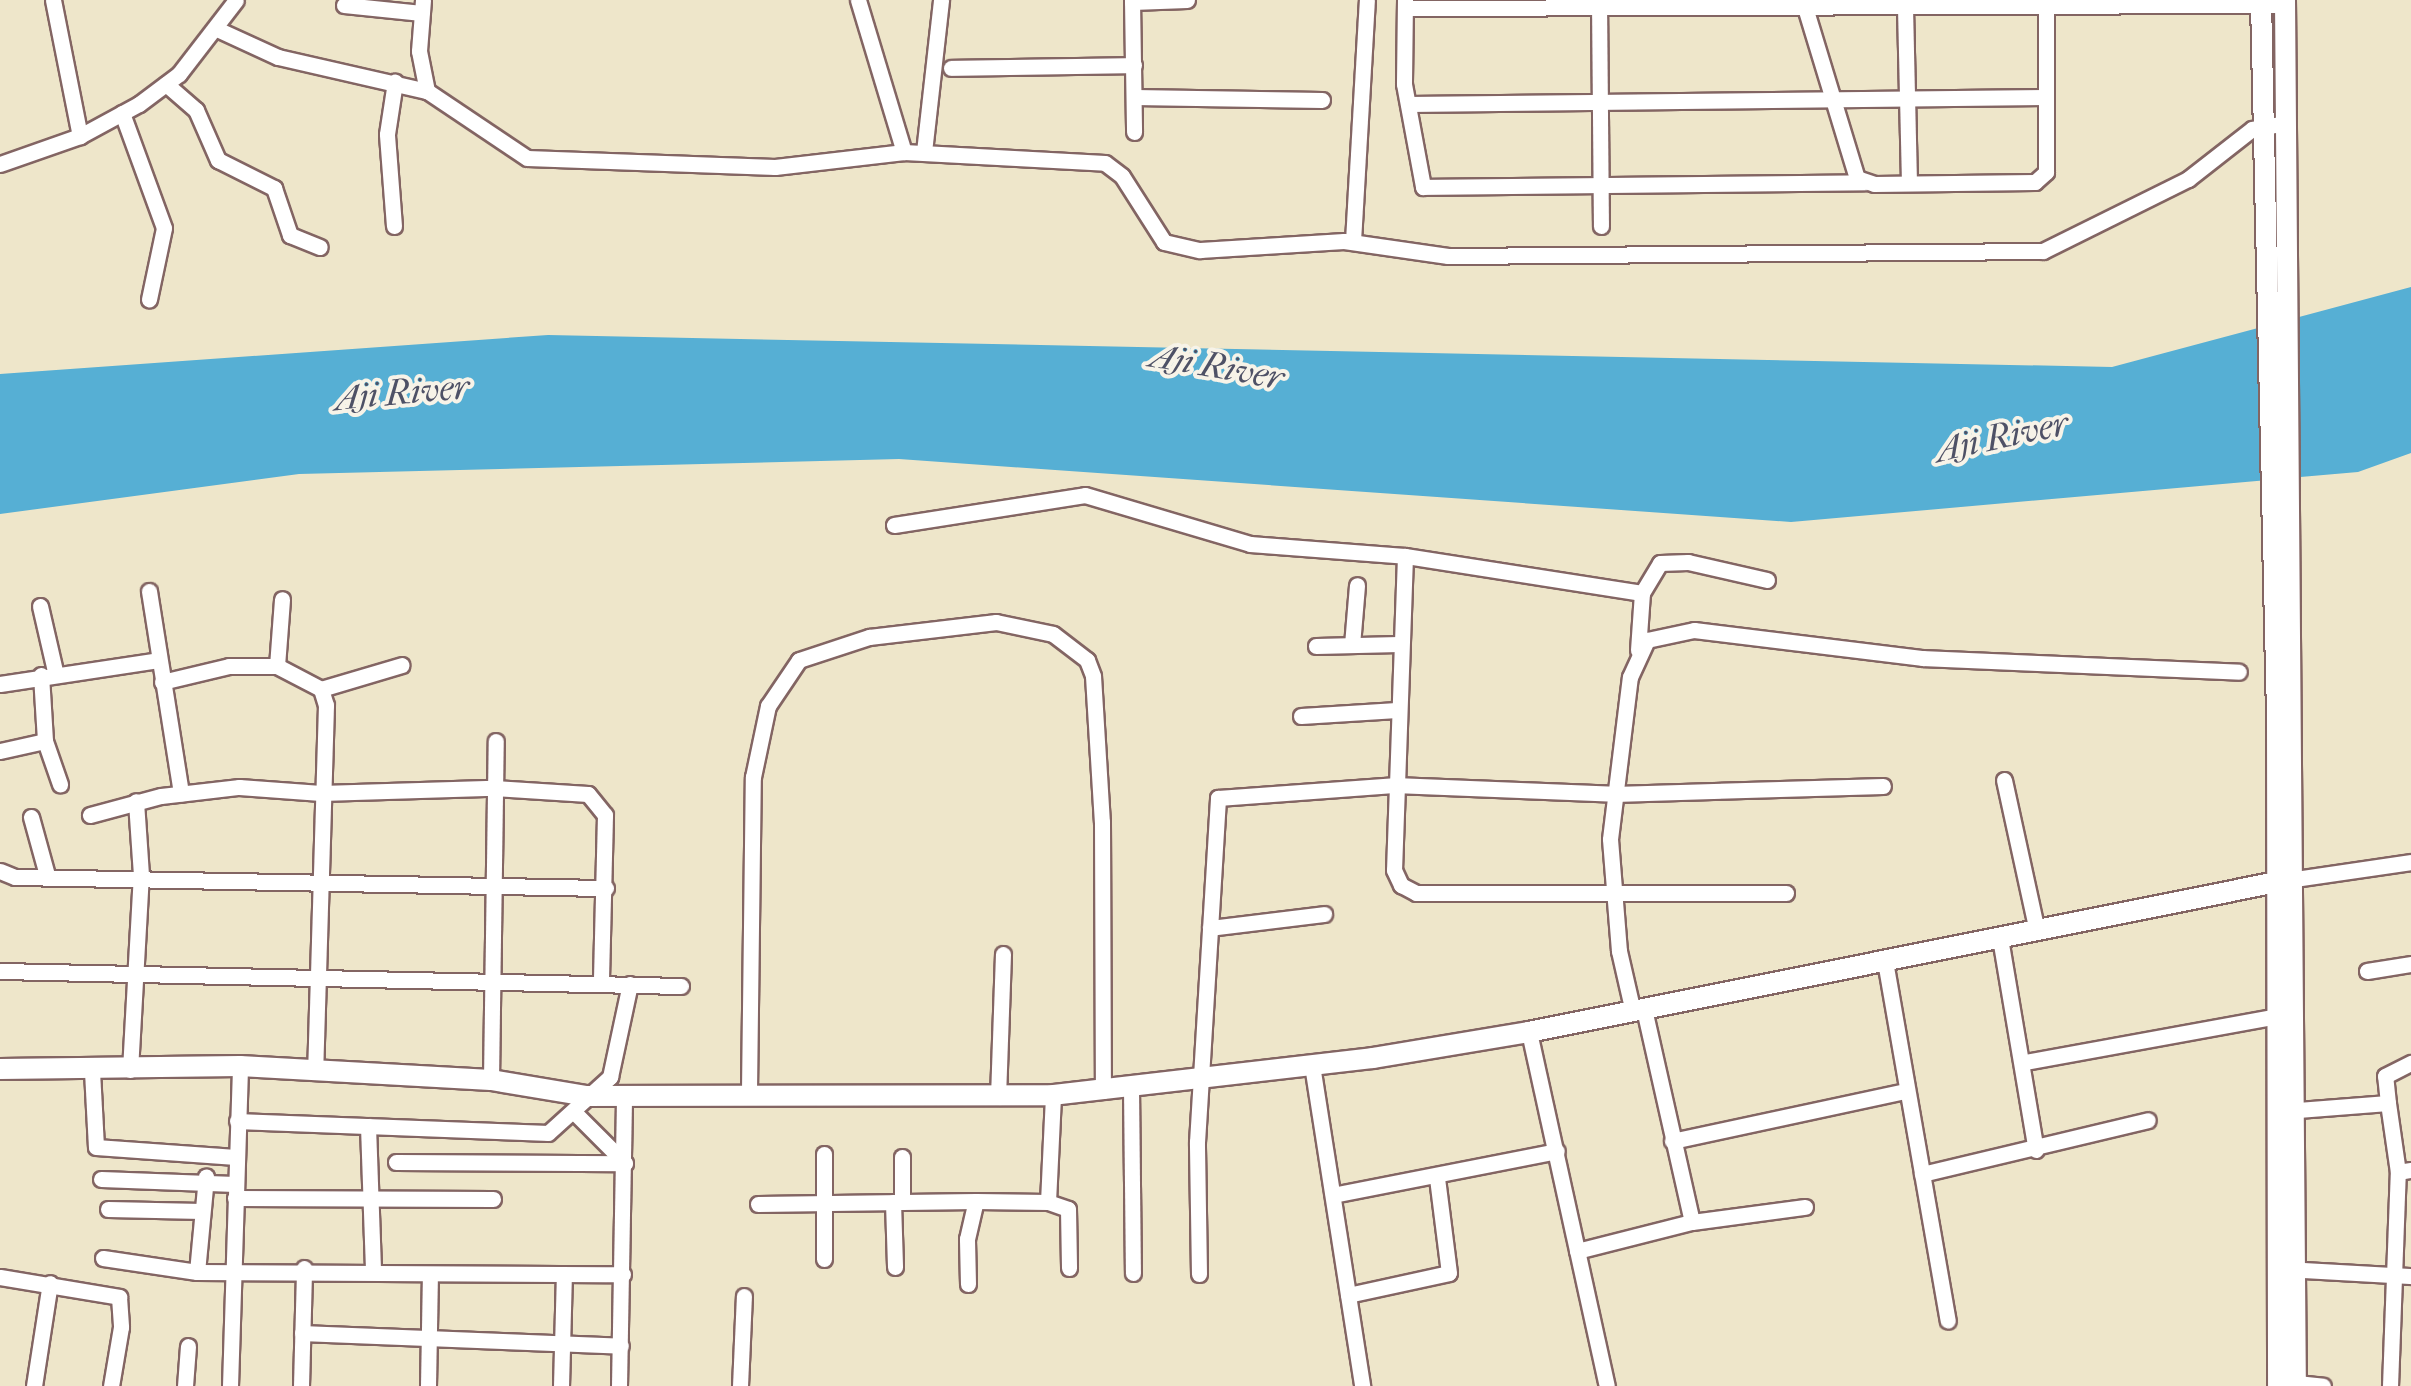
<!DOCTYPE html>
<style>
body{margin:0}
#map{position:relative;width:2411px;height:1386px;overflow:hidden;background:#eee6ca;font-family:"IM FELL French Canon",serif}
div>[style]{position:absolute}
.water>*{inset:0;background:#56afd4}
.roads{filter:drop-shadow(2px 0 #836563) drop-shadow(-2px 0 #836563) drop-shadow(0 2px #836563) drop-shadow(0 -2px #836563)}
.minor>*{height:15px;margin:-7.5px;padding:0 7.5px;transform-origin:7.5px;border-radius:7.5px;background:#fff}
.major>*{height:20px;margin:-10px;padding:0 10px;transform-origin:10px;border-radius:10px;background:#fff}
span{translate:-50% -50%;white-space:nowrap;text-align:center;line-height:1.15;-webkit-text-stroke:8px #f7f3e8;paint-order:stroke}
.water-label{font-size:35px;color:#4e5166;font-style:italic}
</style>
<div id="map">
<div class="water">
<div style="clip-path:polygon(2411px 287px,2411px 453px,2358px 472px,1791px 522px,899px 459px,299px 474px,0 514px,0 374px,548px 335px,2112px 367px)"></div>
</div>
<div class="roads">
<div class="minor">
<div style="left:53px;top:0;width:139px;rotate:78.8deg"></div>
<div style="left:423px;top:0;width:51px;rotate:94.5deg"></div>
<div style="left:419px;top:51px;width:41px;rotate:78.7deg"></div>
<div style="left:858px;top:0;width:159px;rotate:73.2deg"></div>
<div style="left:904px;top:152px;width:201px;rotate:3.1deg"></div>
<div style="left:1105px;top:163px;width:21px;rotate:37deg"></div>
<div style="left:1122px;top:176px;width:78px;rotate:57.5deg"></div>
<div style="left:1164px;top:242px;width:37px;rotate:13deg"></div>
<div style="left:1200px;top:250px;width:144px;rotate:-3.6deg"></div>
<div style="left:1344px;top:241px;width:105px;rotate:8.2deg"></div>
<div style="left:1448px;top:256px;width:595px;rotate:-0.48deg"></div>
<div style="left:2043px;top:251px;width:162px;rotate:-26.4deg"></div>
<div style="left:2188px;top:179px;width:81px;rotate:-38deg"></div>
<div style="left:2252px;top:129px;width:34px;rotate:-10deg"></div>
<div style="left:1132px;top:0;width:132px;rotate:89.1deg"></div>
<div style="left:1405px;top:0;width:84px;rotate:90.7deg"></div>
<div style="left:1404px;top:84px;width:105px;rotate:79.5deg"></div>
<div style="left:1423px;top:187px;width:441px;rotate:-0.6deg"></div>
<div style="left:1599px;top:0;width:226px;rotate:89.5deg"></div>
<div style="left:1132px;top:2px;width:55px;rotate:-2.1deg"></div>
<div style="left:1804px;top:4px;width:182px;rotate:73.1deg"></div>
<div style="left:1857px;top:178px;width:18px;rotate:19deg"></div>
<div style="left:1874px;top:184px;width:161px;rotate:-0.7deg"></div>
<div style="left:2035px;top:182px;width:15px;rotate:-42deg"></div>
<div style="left:2046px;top:172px;width:172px;rotate:-90deg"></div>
<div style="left:344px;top:5px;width:78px;rotate:5.9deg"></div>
<div style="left:1905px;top:7px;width:176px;rotate:88.7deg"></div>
<div style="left:1405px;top:8px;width:880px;rotate:-0.2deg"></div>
<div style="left:219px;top:30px;width:65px;rotate:24.6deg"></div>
<div style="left:278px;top:57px;width:153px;rotate:12.9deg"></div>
<div style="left:427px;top:91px;width:120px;rotate:33.8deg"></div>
<div style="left:527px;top:158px;width:248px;rotate:2.1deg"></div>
<div style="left:775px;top:167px;width:130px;rotate:-6.6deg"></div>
<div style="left:951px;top:68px;width:183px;rotate:-0.9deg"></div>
<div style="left:166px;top:84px;width:40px;rotate:41deg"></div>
<div style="left:196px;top:110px;width:55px;rotate:66.3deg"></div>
<div style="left:218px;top:160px;width:63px;rotate:26.6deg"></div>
<div style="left:274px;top:188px;width:50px;rotate:71.2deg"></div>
<div style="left:290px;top:235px;width:32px;rotate:22deg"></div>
<div style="left:1134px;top:97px;width:188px;rotate:0.9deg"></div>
<div style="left:1408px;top:104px;width:637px;rotate:-0.63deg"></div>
<div style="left:122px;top:113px;width:122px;rotate:69.9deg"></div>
<div style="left:164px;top:228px;width:73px;rotate:101.9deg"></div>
<div style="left:924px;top:152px;width:153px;rotate:-83.6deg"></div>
<div style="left:0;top:164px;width:85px;rotate:-19.3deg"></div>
<div style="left:80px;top:136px;width:67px;rotate:-28.5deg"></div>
<div style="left:139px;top:104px;width:50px;rotate:-36.9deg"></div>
<div style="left:179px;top:74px;width:93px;rotate:-52.4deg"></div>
<div style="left:394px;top:226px;width:92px;rotate:-94.4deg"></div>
<div style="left:387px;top:134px;width:53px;rotate:-81.3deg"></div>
<div style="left:1353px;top:241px;width:241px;rotate:-86.7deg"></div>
<div style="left:894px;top:525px;width:193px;rotate:-8.9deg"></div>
<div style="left:1085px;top:495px;width:172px;rotate:16.5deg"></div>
<div style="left:1250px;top:544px;width:155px;rotate:4.4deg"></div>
<div style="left:149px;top:591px;width:205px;rotate:81deg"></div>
<div style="left:1642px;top:593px;width:240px;rotate:-171.1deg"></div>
<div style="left:1405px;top:556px;width:314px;rotate:92deg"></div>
<div style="left:1394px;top:870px;width:17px;rotate:65deg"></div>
<div style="left:1401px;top:885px;width:17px;rotate:28deg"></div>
<div style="left:1416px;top:893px;width:370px"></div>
<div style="left:40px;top:606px;width:67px;rotate:77deg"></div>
<div style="left:1352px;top:645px;width:60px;rotate:-85.2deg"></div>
<div style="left:1316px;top:646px;width:83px;rotate:-1.4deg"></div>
<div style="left:1638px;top:650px;width:57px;rotate:-86deg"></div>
<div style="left:1642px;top:593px;width:35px;rotate:-59deg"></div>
<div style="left:1660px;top:563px;width:28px;rotate:-2deg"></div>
<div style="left:1688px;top:562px;width:81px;rotate:12.8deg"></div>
<div style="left:277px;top:666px;width:67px;rotate:-85.7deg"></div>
<div style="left:41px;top:675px;width:66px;rotate:86.5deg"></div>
<div style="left:45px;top:741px;width:46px;rotate:70.8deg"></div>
<div style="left:162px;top:682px;width:69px;rotate:-13.4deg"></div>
<div style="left:229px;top:666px;width:48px"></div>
<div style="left:277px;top:666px;width:50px;rotate:27.6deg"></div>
<div style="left:321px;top:689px;width:17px;rotate:73deg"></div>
<div style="left:326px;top:705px;width:365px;rotate:91.7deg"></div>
<div style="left:0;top:684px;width:160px;rotate:-8.6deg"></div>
<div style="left:321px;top:689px;width:84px;rotate:-16.5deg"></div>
<div style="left:1301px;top:716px;width:96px;rotate:-3.6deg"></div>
<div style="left:0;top:751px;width:46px;rotate:-12.5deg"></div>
<div style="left:2004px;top:780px;width:155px;rotate:77.7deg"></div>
<div style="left:90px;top:815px;width:73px;rotate:-15deg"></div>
<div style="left:161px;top:796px;width:79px;rotate:-6.6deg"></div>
<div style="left:239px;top:787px;width:82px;rotate:4.2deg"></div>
<div style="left:321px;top:793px;width:173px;rotate:-1.7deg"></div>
<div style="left:494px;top:788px;width:94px;rotate:3.7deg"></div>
<div style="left:588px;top:794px;width:27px;rotate:51deg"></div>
<div style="left:605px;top:815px;width:167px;rotate:91.4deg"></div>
<div style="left:31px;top:817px;width:60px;rotate:74.6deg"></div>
<div style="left:0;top:871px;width:16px;rotate:22deg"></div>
<div style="left:15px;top:877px;width:591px;rotate:1.07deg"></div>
<div style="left:2281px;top:881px;width:131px;rotate:-8.3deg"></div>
<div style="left:1210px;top:928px;width:115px;rotate:-7deg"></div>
<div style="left:2000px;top:938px;width:215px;rotate:80.4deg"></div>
<div style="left:1885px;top:961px;width:365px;rotate:80.1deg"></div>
<div style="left:0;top:971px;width:681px;rotate:1.26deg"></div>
<div style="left:2367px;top:971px;width:45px;rotate:-9deg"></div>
<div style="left:1644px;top:1009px;width:218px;rotate:77.3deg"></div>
<div style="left:1633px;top:1012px;width:63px;rotate:-102.9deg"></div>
<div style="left:1619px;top:951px;width:112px;rotate:-94.6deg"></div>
<div style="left:1610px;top:839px;width:163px;rotate:-83deg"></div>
<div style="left:1630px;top:677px;width:41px;rotate:-65.3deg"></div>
<div style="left:1647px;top:640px;width:48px;rotate:-12deg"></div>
<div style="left:1694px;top:630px;width:231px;rotate:7deg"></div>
<div style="left:1923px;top:658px;width:316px;rotate:2.5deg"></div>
<div style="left:1529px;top:1032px;width:362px;rotate:77.6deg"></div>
<div style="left:2025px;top:1062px;width:257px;rotate:-10.3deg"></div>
<div style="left:1312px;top:1065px;width:325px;rotate:81.1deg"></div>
<div style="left:130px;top:1070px;width:195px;rotate:-86.8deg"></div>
<div style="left:141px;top:875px;width:74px;rotate:-93.9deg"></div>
<div style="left:92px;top:1071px;width:76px;rotate:87deg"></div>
<div style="left:96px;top:1147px;width:140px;rotate:4.1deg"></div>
<div style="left:491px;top:1080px;width:339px;rotate:-89.2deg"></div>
<div style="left:1131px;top:1088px;width:185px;rotate:89.4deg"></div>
<div style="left:749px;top:1091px;width:314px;rotate:-89.3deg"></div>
<div style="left:753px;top:777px;width:73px;rotate:-78.1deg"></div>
<div style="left:768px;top:706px;width:55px;rotate:-56deg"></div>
<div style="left:799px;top:660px;width:74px;rotate:-18.2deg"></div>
<div style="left:869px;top:637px;width:128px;rotate:-6.7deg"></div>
<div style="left:996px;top:622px;width:58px;rotate:11.9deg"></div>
<div style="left:1053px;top:634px;width:43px;rotate:37.4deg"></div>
<div style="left:1087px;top:660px;width:17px;rotate:69deg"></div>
<div style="left:1093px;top:676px;width:146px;rotate:86.5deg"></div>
<div style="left:1102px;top:822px;width:269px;rotate:89.8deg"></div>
<div style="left:998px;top:1097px;width:143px;rotate:-88deg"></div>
<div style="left:2388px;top:1103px;width:27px;rotate:-96deg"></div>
<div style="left:2385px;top:1076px;width:29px;rotate:-27deg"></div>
<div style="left:2285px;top:1111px;width:103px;rotate:-4.4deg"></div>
<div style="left:2388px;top:1103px;width:70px;rotate:81.8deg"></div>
<div style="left:2398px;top:1172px;width:13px;rotate:-9deg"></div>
<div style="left:574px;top:1112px;width:72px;rotate:45deg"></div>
<div style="left:237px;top:1121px;width:311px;rotate:2.2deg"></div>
<div style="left:548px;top:1133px;width:84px;rotate:-42.1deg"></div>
<div style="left:610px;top:1077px;width:95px;rotate:-77.9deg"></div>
<div style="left:368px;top:1126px;width:145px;rotate:88deg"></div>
<div style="left:1672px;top:1141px;width:238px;rotate:-12.1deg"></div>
<div style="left:824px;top:1154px;width:105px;rotate:90deg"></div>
<div style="left:396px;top:1162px;width:229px;rotate:0.3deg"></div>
<div style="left:1922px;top:1174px;width:232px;rotate:-13.4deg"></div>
<div style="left:101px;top:1179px;width:134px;rotate:2.1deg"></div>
<div style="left:1333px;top:1195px;width:228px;rotate:-11.1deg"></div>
<div style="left:235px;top:1198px;width:258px;rotate:0.2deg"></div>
<div style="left:893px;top:1202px;width:65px;rotate:88.2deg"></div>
<div style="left:902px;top:1202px;width:45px;rotate:-90deg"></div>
<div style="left:1048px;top:1202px;width:21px;rotate:19deg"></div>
<div style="left:1068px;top:1209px;width:59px;rotate:89deg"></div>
<div style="left:758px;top:1204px;width:218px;rotate:-0.8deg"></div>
<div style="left:108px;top:1209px;width:94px;rotate:1.2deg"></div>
<div style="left:1577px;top:1251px;width:119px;rotate:-14.2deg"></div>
<div style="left:1692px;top:1222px;width:114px;rotate:-7.6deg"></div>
<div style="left:103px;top:1258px;width:95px;rotate:8.5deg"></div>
<div style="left:197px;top:1272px;width:426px;rotate:0.3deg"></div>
<div style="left:2284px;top:1269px;width:127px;rotate:3.2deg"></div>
<div style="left:197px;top:1272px;width:96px;rotate:-84.6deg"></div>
<div style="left:1199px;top:1274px;width:132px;rotate:-90.9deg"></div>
<div style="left:1197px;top:1142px;width:345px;rotate:-86.5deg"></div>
<div style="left:1218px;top:798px;width:176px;rotate:-4.2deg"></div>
<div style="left:1394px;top:785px;width:220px;rotate:2.3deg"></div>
<div style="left:1614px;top:794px;width:269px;rotate:-1.7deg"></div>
<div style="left:0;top:1277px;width:121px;rotate:9.5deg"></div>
<div style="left:119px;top:1297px;width:30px;rotate:86deg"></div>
<div style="left:121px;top:1327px;width:60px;rotate:99.6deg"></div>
<div style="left:968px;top:1284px;width:45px;rotate:-91.3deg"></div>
<div style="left:967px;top:1239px;width:39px;rotate:-77deg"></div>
<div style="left:976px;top:1201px;width:72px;rotate:0.8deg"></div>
<div style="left:1048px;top:1202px;width:107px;rotate:-87.3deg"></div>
<div style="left:1348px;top:1295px;width:103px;rotate:-12.3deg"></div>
<div style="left:1449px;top:1273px;width:96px;rotate:-97.2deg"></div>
<div style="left:302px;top:1333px;width:319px;rotate:2.3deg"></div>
<div style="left:2287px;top:1382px;width:36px;rotate:6deg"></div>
<div style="left:34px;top:1386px;width:104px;rotate:-81.2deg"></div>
<div style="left:185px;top:1386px;width:40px;rotate:-85.7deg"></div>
<div style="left:230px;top:1386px;width:320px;rotate:-88.2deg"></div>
<div style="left:301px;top:1386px;width:118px;rotate:-88.5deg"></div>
<div style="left:428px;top:1386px;width:110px;rotate:-89deg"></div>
<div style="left:561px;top:1386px;width:111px;rotate:-88.5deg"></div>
<div style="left:619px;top:1386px;width:290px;rotate:-89deg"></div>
<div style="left:740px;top:1386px;width:90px;rotate:-87.5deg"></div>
<div style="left:2390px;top:1386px;width:214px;rotate:-87.9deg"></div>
</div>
<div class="major">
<div style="left:2261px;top:0;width:716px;rotate:88.72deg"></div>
<div style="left:2277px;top:716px;width:670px;rotate:89.91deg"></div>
<div style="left:2285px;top:0;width:1386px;rotate:89.55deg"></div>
<div style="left:0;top:1069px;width:240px;rotate:-0.7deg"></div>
<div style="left:240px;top:1066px;width:251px;rotate:3.2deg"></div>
<div style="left:491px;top:1080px;width:97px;rotate:9.5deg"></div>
<div style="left:587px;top:1096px;width:466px;rotate:-0.1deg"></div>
<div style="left:1053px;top:1095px;width:322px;rotate:-6.6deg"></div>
<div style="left:1373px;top:1058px;width:158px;rotate:-9.5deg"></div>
<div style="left:1529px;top:1032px;width:763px;rotate:-11.34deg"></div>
</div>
</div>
<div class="water-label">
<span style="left:1217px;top:367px;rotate:10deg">Aji River</span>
<span style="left:402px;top:393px;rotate:-5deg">Aji River</span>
<span style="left:2002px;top:437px;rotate:-12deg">Aji River</span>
</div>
</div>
